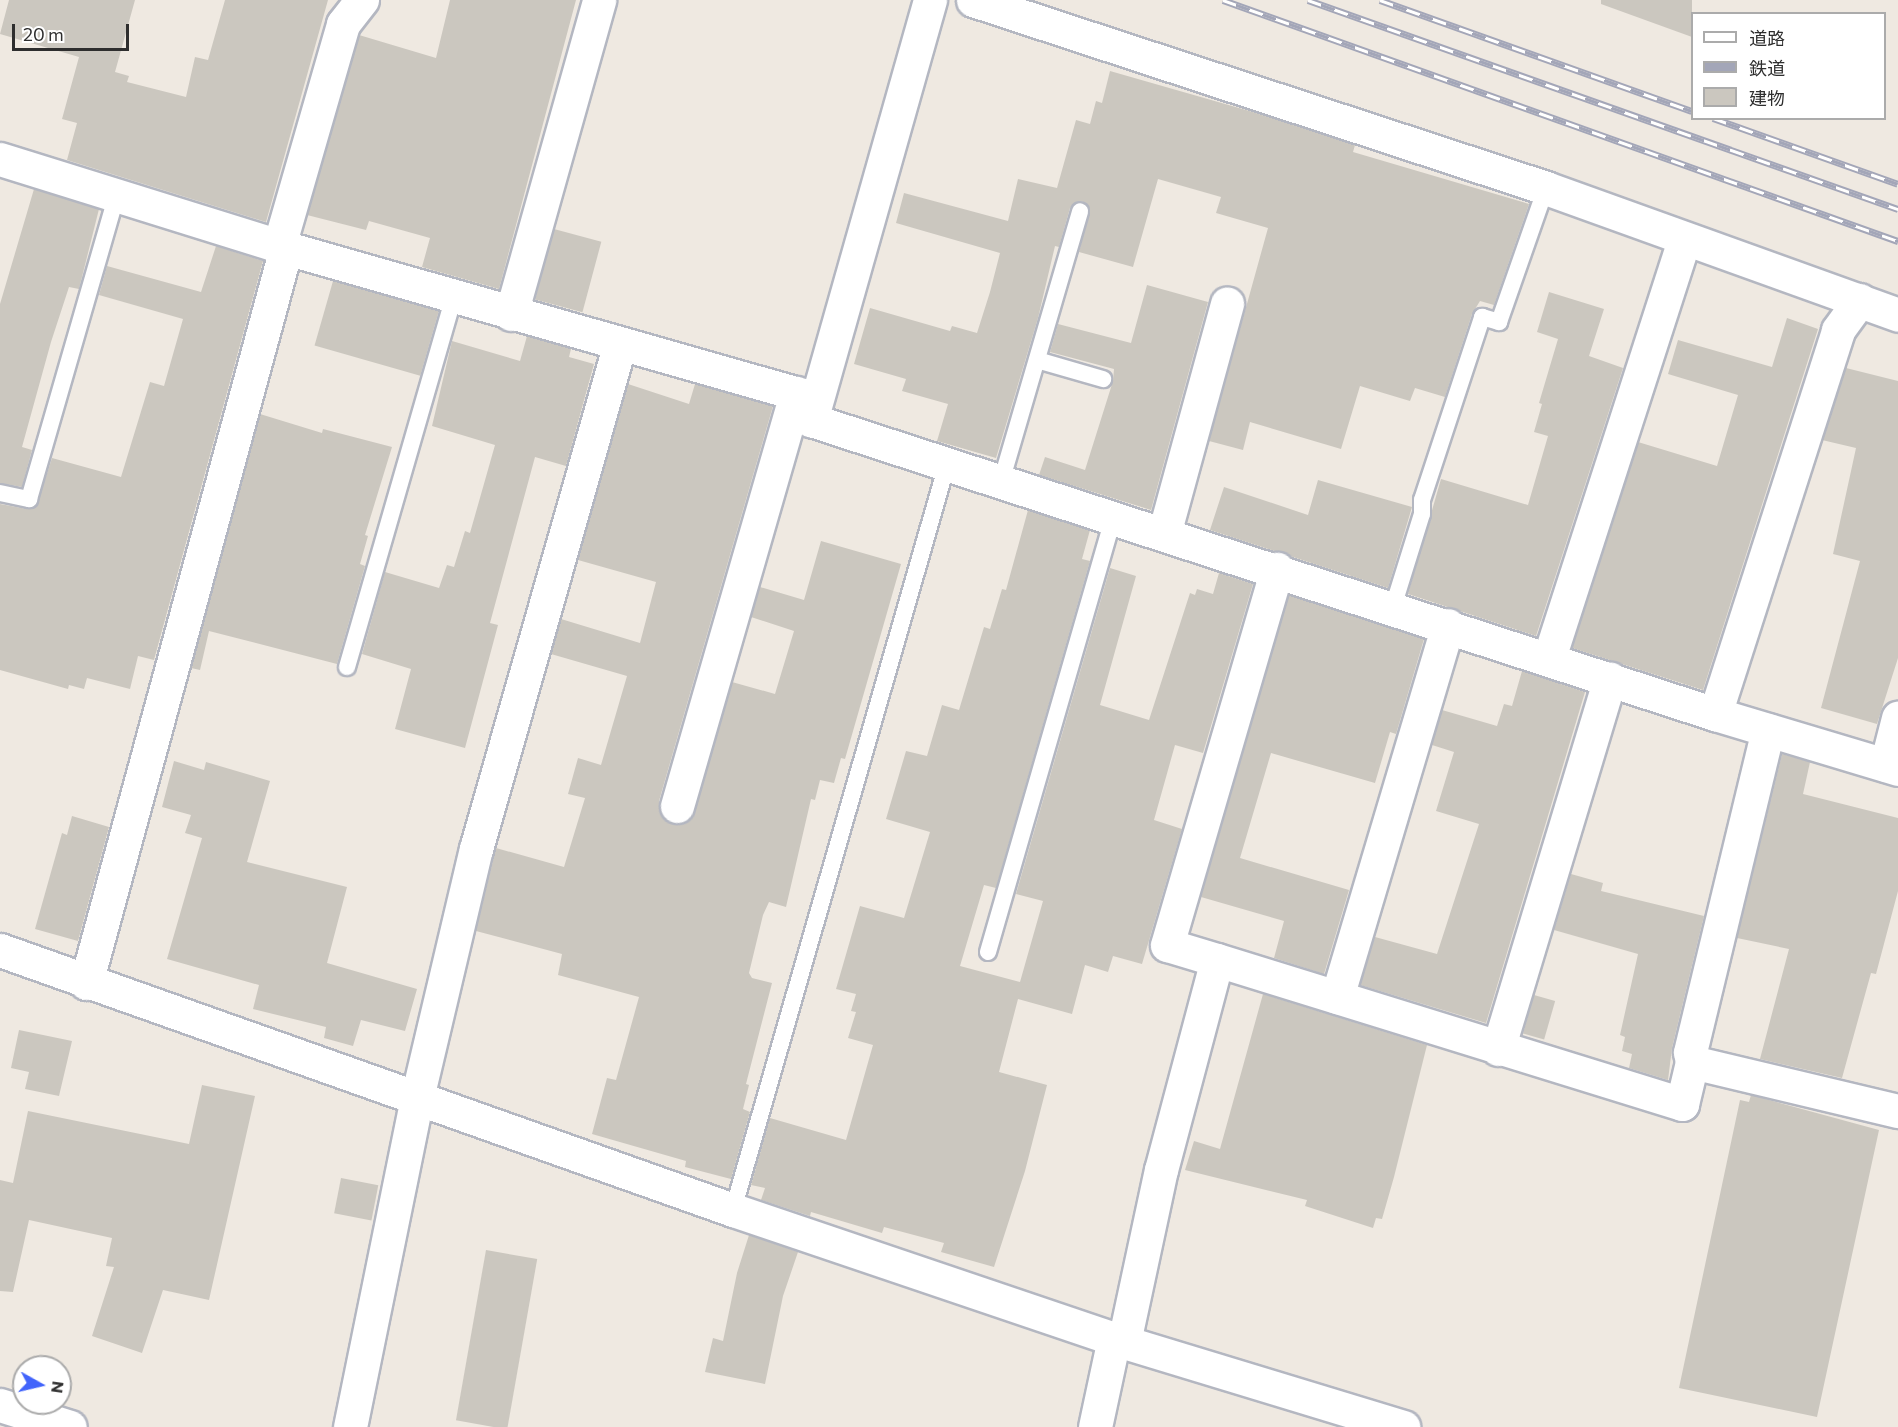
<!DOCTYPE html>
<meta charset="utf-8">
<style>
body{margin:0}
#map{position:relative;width:1898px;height:1427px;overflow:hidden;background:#efe9e1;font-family:Commissioner,"Noto Sans JP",sans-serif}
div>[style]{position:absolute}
.building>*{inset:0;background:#cbc7bf;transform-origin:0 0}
.roads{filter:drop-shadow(2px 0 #b4b7c1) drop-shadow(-2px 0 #b4b7c1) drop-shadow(0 2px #b4b7c1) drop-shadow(0 -2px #b4b7c1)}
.service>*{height:16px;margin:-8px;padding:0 8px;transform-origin:8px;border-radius:8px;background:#fff}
.minor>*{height:33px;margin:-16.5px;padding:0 16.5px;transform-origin:16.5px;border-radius:16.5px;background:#fff}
.rail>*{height:7px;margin-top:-3.5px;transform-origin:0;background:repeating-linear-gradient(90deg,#fff 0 14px,#a3a6b8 0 28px);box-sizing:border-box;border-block:2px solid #a3a6b8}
span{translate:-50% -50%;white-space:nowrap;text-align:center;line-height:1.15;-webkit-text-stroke:4.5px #fff;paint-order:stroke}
.legend{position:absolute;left:1691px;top:12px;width:195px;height:108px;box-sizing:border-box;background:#fff;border:2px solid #ababab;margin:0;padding:8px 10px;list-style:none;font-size:18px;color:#2e2e2e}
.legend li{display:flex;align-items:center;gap:12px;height:30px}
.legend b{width:30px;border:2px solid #ababab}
.north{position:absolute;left:12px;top:1355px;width:60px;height:60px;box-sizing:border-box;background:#fff;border:2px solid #ababab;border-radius:50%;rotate:98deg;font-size:16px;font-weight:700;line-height:24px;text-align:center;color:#2e2e2e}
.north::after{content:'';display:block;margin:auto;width:21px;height:27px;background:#4264fb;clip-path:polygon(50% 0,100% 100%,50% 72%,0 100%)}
.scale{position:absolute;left:12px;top:24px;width:117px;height:27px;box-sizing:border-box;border:3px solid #2e2e2e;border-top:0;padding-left:8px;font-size:18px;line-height:21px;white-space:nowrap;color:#2e2e2e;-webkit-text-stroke:4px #fff;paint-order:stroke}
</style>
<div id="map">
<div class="building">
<div style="clip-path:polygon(9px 0,135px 0,115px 72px,129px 76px,127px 82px,186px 97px,195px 57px,208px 60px,225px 0,328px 0,266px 222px,67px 160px,77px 123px,62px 119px,79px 57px,0 34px)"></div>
<div style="clip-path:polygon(450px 0,576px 0,499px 289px,422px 267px,430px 238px,369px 221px,366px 230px,307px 215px,359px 35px,436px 58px)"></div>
<div style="clip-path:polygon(1601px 0,1692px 0,1692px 37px,1601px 4px)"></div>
<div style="clip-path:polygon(1110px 71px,1253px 112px,1355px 145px,1353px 152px,1529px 204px,1494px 305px,1480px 301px,1472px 314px,1445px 397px,1415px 388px,1410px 401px,1360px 386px,1341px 449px,1250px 422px,1243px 450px,1209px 441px,1268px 228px,1216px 213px,1221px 197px,1158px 179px,1133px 267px,1079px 252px,1090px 209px,1082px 201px,1070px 208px,1059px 247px,1055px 246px,1038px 318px,996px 458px,937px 441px,948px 404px,902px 391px,906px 379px,854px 364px,870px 308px,950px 331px,952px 326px,977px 333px,990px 292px,1000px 253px,896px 223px,904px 193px,1008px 221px,1018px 179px,1057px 188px,1076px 120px,1090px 124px,1096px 101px,1102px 103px)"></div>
<div style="clip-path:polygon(34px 189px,99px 209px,79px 289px,69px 287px,51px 342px,22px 447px,32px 450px,22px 487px,0 483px,0 304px)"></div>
<div style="left:554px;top:229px;width:49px;height:73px;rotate:15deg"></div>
<div style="clip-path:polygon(216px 246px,263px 261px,154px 660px,138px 656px,130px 689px,87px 678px,84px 689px,69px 685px,68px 689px,0 670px,0 504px,27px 509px,36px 507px,52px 458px,121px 477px,150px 382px,164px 386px,183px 319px,99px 295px,107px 266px,201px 292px)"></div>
<div style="left:333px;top:281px;width:110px;height:67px;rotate:16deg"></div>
<div style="clip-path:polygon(1147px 285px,1208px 302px,1151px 510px,1039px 475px,1045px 457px,1085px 470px,1113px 381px,1114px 369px,1050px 352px,1058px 324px,1131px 343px)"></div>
<div style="clip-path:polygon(1549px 292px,1604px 309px,1589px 356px,1623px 368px,1536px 636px,1408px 594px,1441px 479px,1528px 505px,1548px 436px,1534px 432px,1542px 404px,1539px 403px,1558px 339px,1537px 332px)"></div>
<div style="clip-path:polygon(1787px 318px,1818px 329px,1703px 690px,1572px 648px,1638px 442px,1717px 466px,1738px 395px,1668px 374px,1678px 340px,1772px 367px)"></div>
<div style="clip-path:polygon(527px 336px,571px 349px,569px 357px,594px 364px,566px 466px,535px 457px,490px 623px,498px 625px,465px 748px,395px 729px,411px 669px,362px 654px,385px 572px,439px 588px,447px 565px,454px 567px,465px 531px,470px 533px,495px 445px,432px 426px,452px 341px,520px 361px)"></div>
<div style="clip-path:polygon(1846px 368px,1898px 381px,1898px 658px,1877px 724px,1821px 708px,1860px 561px,1833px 554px,1856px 448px,1822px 440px)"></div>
<div style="clip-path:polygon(628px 384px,689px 404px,695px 384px,773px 406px,659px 801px,664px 819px,681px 824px,695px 812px,732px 682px,775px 694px,794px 631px,751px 617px,760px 587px,804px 600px,821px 541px,901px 564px,845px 759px,841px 758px,834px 783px,820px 780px,815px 800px,811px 799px,786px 907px,769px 902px,763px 915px,749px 973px,752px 978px,772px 983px,746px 1084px,749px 1085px,743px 1109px,750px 1112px,731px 1179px,685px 1167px,686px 1161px,592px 1134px,607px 1078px,616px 1080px,639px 997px,558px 975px,562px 954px,476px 931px,496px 848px,564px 867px,585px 798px,568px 794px,578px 758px,601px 765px,627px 676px,551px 654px,561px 619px,640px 643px,656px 582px,578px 560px)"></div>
<div style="clip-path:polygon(260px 414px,322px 433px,323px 429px,392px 447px,365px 535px,368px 536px,360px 564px,365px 566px,337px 664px,209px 631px,200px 670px,191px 668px)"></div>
<div style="clip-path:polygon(1318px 480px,1412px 507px,1388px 588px,1210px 530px,1224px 487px,1308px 515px)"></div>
<div style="clip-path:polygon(1028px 510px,1090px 530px,1082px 559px,1090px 561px,996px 888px,984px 885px,960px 966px,1020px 982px,1043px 901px,1016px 894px,1110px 568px,1136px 576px,1100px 705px,1149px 720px,1190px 593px,1195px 595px,1197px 589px,1213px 594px,1219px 573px,1253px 584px,1203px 753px,1175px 745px,1154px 820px,1182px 829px,1142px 964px,1113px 956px,1108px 972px,1085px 965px,1072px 1014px,1018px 999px,999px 1072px,1047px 1085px,1025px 1171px,994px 1267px,941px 1252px,944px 1243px,884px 1227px,882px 1233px,811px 1212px,810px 1216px,761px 1200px,765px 1188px,751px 1185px,770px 1118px,846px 1140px,873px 1045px,848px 1038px,856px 1012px,851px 1011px,856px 994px,836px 989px,860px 906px,904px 918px,930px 832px,886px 819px,906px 751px,927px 756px,942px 705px,959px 710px,984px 627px,990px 629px,1002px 589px,1006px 590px)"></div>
<div style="clip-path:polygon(1289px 595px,1424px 639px,1396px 734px,1390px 732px,1375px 783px,1271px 753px,1240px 858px,1349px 890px,1324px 974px,1274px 958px,1284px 921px,1201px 897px)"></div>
<div style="clip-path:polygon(1522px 671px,1585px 692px,1486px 1023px,1360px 985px,1375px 937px,1437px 954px,1479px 824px,1436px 811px,1454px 752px,1432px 745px,1442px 710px,1497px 726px,1504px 704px,1512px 706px)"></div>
<div style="clip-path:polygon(1782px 754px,1810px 762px,1803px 794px,1898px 818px,1898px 891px,1876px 974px,1871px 973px,1842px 1078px,1760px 1059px,1789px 949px,1737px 938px)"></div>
<div style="clip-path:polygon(174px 761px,204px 770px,206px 762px,270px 781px,247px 862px,347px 887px,327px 963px,417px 989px,405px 1031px,361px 1020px,353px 1046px,324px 1038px,326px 1027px,253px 1009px,259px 985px,167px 959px,202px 838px,185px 833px,191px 815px,162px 807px)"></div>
<div style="clip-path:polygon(72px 816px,109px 827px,78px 941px,35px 929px,62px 833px,67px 835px)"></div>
<div style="clip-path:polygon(1571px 874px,1603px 883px,1601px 891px,1704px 916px,1672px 1048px,1668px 1080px,1629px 1068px,1632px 1054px,1622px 1051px,1625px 1037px,1620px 1035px,1638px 954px,1554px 930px)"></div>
<div style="clip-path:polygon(1263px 994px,1427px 1045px,1394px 1177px,1382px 1219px,1376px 1218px,1373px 1228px,1305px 1206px,1307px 1200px,1185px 1170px,1194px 1141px,1220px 1149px)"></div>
<div style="left:1534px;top:995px;width:22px;height:40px;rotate:16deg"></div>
<div style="clip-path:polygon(19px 1030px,72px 1041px,59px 1096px,25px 1089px,29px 1072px,11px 1068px)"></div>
<div style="clip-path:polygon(202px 1085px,255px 1096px,209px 1300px,163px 1290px,142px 1353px,92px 1336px,114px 1267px,106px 1266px,112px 1238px,29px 1220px,13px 1292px,0 1291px,0 1180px,13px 1183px,28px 1111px,189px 1144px)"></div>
<div style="clip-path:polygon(1751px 1095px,1879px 1130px,1817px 1417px,1679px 1388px,1740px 1100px,1749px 1102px)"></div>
<div style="left:341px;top:1178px;width:38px;height:36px;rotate:11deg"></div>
<div style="clip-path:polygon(749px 1235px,798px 1252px,783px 1296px,765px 1384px,705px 1372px,713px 1338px,723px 1341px,737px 1273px)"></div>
<div style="left:486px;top:1250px;width:52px;height:173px;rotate:10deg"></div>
</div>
<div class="roads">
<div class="service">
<div style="left:1037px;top:360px;width:69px;rotate:16.1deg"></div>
<div style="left:1001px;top:482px;width:282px;rotate:-73.7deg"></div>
<div style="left:0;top:493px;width:30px;rotate:12deg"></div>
<div style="left:29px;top:499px;width:316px;rotate:-73.9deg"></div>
<div style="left:1393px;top:607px;width:97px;rotate:-72.7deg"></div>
<div style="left:1422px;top:514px;width:14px;rotate:-90deg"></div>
<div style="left:1422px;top:500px;width:193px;rotate:-71.8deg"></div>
<div style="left:1482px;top:317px;width:18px;rotate:16deg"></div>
<div style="left:1499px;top:322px;width:142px;rotate:-70.7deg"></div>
<div style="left:347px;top:667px;width:385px;rotate:-73.9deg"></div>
<div style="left:988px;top:952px;width:451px;rotate:-73.9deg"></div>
<div style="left:733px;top:1210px;width:776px;rotate:-73.99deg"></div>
</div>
<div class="minor">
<div style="left:930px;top:0;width:437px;rotate:105.8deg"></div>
<div style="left:811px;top:420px;width:951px;rotate:18.02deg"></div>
<div style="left:1715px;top:714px;width:191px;rotate:16.7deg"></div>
<div style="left:973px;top:0;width:603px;rotate:18.16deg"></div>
<div style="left:1546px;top:188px;width:374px;rotate:19.8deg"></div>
<div style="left:0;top:159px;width:292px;rotate:17.3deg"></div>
<div style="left:279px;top:246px;width:558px;rotate:15.9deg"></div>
<div style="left:279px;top:246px;width:231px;rotate:-73.9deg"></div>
<div style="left:343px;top:24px;width:31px;rotate:-52deg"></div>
<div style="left:511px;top:314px;width:326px;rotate:-74.3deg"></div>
<div style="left:1164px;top:534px;width:239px;rotate:-74.7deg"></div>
<div style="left:1549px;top:658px;width:440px;rotate:-72.1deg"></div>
<div style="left:1715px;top:714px;width:403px;rotate:-72.2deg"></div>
<div style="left:1838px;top:330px;width:37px;rotate:-54deg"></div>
<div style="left:1886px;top:765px;width:49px;rotate:-75.7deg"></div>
<div style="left:677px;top:806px;width:430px;rotate:-73.9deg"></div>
<div style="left:0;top:950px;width:778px;rotate:19.53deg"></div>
<div style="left:733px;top:1210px;width:413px;rotate:18.7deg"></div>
<div style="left:1124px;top:1342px;width:292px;rotate:16.9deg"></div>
<div style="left:1217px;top:960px;width:487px;rotate:17.2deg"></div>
<div style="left:1682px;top:1104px;width:43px;rotate:-76.6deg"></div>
<div style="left:1692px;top:1062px;width:212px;rotate:13.4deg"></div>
<div style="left:86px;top:983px;width:762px;rotate:-74.78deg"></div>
<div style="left:1337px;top:997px;width:388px;rotate:-73.4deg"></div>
<div style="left:1498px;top:1049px;width:387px;rotate:-73.2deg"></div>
<div style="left:1692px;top:1062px;width:10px;rotate:-101deg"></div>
<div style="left:1690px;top:1052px;width:331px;rotate:-76.4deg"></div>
<div style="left:1124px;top:1342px;width:176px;rotate:-77.9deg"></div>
<div style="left:1161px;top:1170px;width:217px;rotate:-75.1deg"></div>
<div style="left:1217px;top:960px;width:52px;rotate:-163.3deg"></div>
<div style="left:1167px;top:945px;width:392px;rotate:-73.7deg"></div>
<div style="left:0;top:1405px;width:73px;rotate:17.4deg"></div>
<div style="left:350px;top:1427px;width:336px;rotate:-78.5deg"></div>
<div style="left:417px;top:1098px;width:256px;rotate:-76.7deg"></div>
<div style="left:476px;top:849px;width:526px;rotate:-74.11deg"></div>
<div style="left:1095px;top:1427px;width:91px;rotate:-77.9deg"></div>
</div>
</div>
<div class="rail">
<div style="left:1223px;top:0;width:717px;rotate:19.65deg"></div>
<div style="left:1308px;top:0;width:626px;rotate:19.51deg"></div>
<div style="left:1380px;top:0;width:331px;rotate:19.6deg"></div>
<div style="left:1713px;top:118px;width:196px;rotate:19.6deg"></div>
</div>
<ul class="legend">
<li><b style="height:8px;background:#fff"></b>道路</li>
<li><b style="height:8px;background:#a3a6b8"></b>鉄道</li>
<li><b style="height:16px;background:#cbc7bf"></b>建物</li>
</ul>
<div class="north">N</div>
<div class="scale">20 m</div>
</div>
